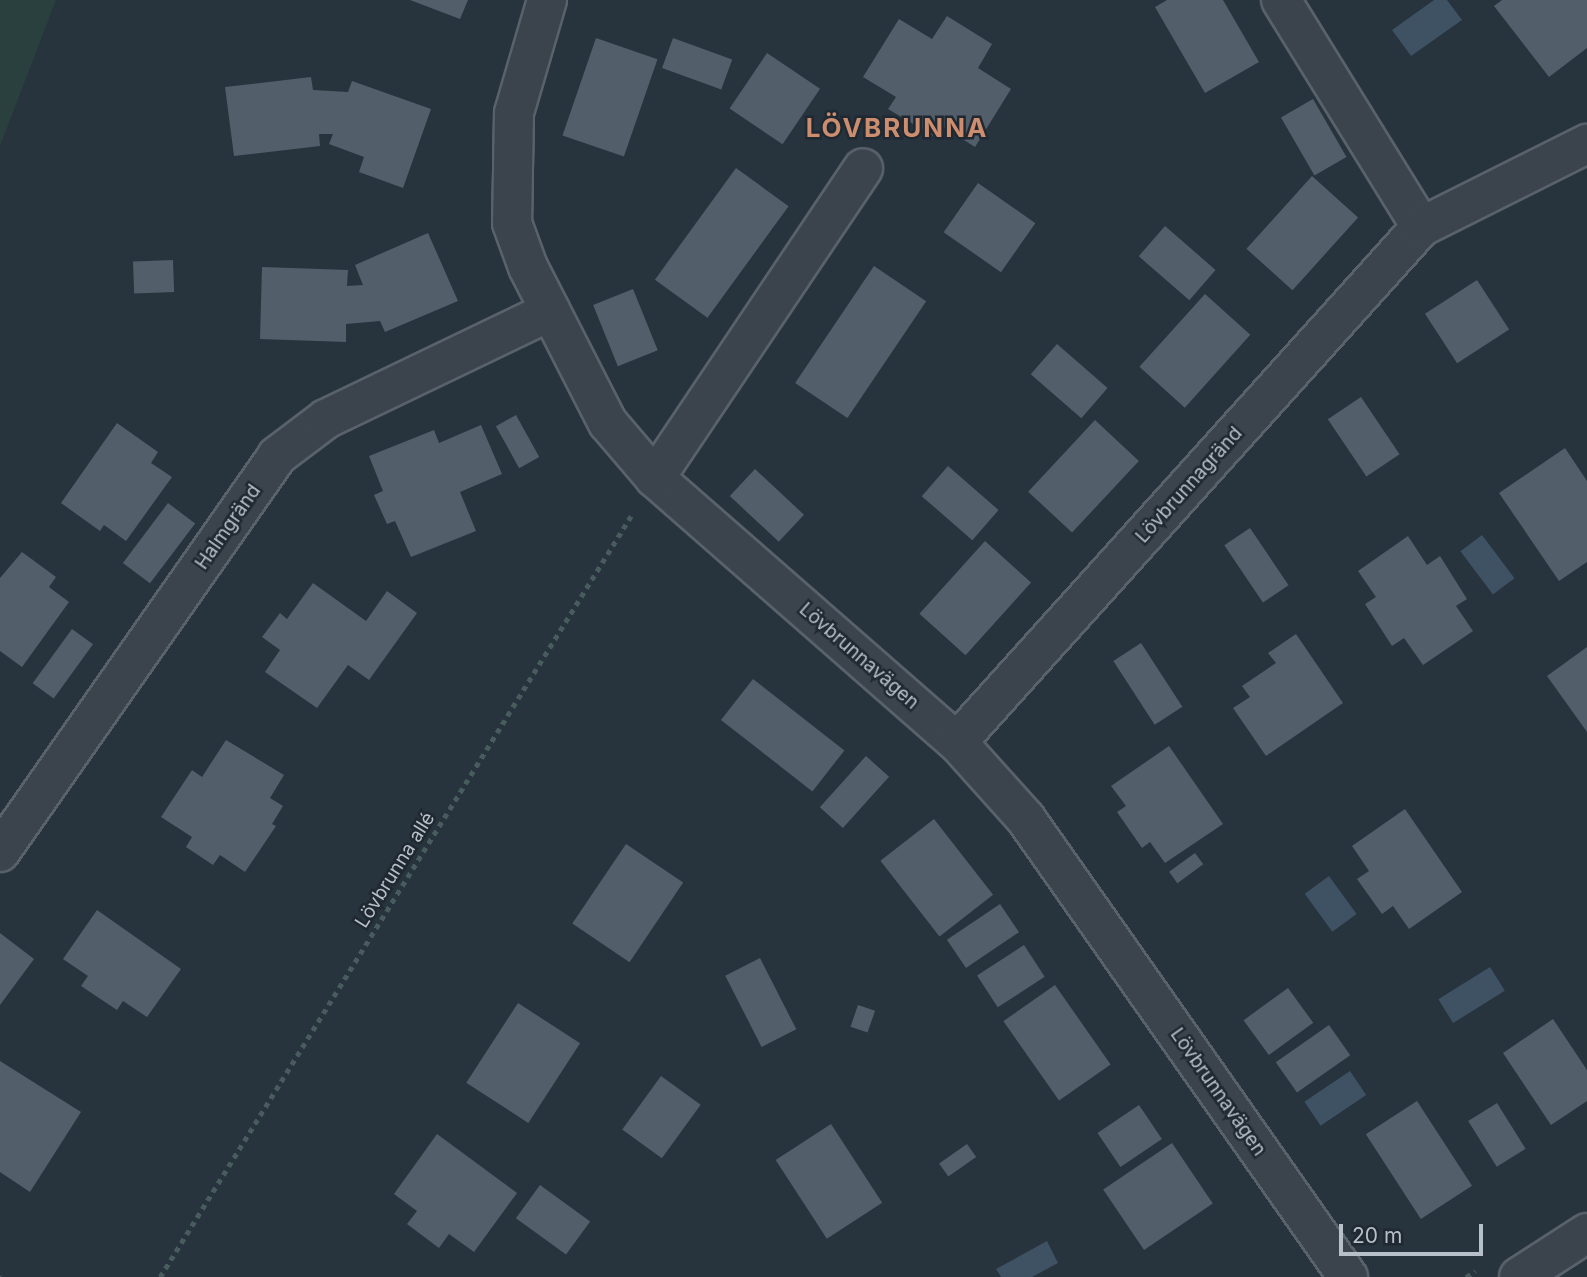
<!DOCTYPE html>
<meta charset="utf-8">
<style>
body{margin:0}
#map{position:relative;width:1587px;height:1277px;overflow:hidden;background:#27333d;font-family:Inter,sans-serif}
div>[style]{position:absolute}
.green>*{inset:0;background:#2a403f}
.water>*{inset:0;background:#3e5264;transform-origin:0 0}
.building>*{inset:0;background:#535e6b;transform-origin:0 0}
.path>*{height:4.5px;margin-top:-2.25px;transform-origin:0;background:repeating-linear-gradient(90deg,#495c5d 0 5px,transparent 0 10px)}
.roads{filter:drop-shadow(2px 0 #59626b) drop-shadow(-2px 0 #59626b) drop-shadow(0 2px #59626b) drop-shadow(0 -2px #59626b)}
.minor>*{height:38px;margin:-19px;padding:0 19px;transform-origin:19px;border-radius:19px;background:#3b444d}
span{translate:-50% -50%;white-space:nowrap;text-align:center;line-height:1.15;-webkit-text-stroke:5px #202932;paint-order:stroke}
.street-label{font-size:19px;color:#b7bfc8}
.district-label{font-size:26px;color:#cc8e6e;font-weight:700;letter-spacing:2px}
.scale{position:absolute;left:1339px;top:1224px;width:144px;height:32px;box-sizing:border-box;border:4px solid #b7bfc8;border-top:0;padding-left:9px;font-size:21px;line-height:24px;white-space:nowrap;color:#b7bfc8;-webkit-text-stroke:5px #202932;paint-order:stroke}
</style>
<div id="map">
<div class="green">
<div style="clip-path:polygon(0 0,56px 0,0 146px)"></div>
</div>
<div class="water">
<div style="clip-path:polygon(1434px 0,1447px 0,1462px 20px,1411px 56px,1392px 30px)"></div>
<div style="left:1482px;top:535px;width:54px;height:27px;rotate:53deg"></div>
<div style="left:1329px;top:876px;width:47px;height:30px;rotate:54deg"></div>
<div style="left:1490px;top:967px;width:28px;height:61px;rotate:58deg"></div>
<div style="left:1350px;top:1071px;width:29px;height:55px;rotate:56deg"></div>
<div style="clip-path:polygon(1047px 1241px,1058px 1263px,1032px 1277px,1001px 1277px,996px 1269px)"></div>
</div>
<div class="building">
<div style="clip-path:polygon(410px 0,468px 0,460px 19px)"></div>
<div style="clip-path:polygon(1167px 0,1223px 0,1259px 62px,1205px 93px,1155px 7px)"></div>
<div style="clip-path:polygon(1502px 0,1587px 0,1587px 48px,1549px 77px,1494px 6px)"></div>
<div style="clip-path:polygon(947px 16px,992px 44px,978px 68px,1011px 89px,975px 147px,942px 126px,935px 137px,888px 109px,896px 97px,863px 77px,899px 19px,932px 39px)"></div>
<div style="left:596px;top:38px;width:65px;height:103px;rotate:19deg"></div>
<div style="left:673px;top:38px;width:63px;height:32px;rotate:20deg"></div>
<div style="left:767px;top:53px;width:64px;height:67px;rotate:34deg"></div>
<div style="clip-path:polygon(311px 77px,313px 90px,348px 92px,352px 81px,431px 109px,403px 188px,359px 172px,364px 157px,329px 144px,333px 134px,319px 134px,320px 146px,234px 156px,225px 87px)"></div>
<div style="left:1313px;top:99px;width:67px;height:37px;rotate:60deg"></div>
<div style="left:736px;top:168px;width:65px;height:138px;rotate:36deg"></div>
<div style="left:1312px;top:176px;width:62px;height:98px;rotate:42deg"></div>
<div style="left:978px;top:183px;width:70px;height:60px;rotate:35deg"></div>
<div style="left:1165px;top:226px;width:67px;height:40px;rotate:41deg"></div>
<div style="clip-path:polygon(428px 233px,458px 301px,385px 332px,380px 321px,346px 324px,346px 342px,260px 339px,262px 267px,348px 270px,347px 286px,363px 285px,355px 265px)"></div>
<div style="left:173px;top:260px;width:32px;height:40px;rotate:88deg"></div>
<div style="left:874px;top:266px;width:63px;height:141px;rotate:34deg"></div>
<div style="left:1477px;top:280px;width:59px;height:62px;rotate:57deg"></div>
<div style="left:633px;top:289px;width:66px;height:43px;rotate:68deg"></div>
<div style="left:1205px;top:294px;width:61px;height:98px;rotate:42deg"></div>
<div style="left:1057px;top:344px;width:67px;height:40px;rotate:41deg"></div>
<div style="left:1361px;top:397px;width:69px;height:40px;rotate:56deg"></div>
<div style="left:516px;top:415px;width:48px;height:23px;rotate:61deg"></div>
<div style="left:1095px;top:420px;width:60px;height:98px;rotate:43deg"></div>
<div style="clip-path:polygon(117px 423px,158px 452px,151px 463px,172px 477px,126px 541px,104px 525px,100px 531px,61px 503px)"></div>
<div style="clip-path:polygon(481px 425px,502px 474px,460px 492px,476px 531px,411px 557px,395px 521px,387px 524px,374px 495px,383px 491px,369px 456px,434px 430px,439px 443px)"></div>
<div style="clip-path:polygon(1565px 448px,1587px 481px,1587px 562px,1559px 581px,1499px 493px)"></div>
<div style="left:948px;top:466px;width:67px;height:40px;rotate:41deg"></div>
<div style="left:755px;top:469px;width:67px;height:37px;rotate:43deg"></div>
<div style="left:168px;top:503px;width:34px;height:75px;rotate:37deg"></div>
<div style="left:1250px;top:528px;width:69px;height:31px;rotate:56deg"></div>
<div style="clip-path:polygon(1408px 536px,1427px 565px,1440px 556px,1467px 599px,1456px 606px,1473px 631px,1423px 665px,1404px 638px,1392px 646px,1365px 604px,1376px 597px,1358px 571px)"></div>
<div style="left:985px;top:541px;width:62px;height:98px;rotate:42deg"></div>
<div style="clip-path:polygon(22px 552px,56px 577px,49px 587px,69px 602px,22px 667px,0 651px,0 578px)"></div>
<div style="clip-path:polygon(313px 583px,366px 621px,387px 591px,417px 613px,369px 680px,348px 665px,317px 708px,265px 672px,280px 650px,262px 637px,280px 613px,287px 619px)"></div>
<div style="left:72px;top:629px;width:26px;height:67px;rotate:36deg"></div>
<div style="clip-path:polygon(1296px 634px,1343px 703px,1266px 756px,1233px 708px,1250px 697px,1242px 686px,1276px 663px,1268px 653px)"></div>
<div style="left:1141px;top:643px;width:76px;height:33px;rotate:57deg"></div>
<div style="clip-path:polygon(1587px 647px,1587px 732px,1547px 676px)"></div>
<div style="left:753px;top:679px;width:116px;height:52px;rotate:38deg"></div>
<div style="clip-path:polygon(226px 740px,284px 775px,270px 798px,283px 806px,272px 824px,276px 826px,245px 872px,220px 855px,213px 865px,186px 847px,192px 837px,161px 817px,192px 770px,202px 777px)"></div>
<div style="clip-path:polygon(1169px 746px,1223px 824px,1165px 863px,1150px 842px,1142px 848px,1117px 812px,1126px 806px,1111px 786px)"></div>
<div style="left:866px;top:756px;width:31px;height:69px;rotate:42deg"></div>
<div style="clip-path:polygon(1405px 809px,1462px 892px,1409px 929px,1393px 906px,1382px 914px,1357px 879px,1369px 871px,1352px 846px)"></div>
<div style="left:934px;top:819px;width:96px;height:68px;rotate:52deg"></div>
<div style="left:626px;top:844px;width:69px;height:96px;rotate:34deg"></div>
<div style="left:1195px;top:853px;width:14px;height:32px;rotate:54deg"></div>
<div style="left:1000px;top:904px;width:34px;height:64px;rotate:56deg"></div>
<div style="clip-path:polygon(97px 910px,181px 969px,147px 1017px,123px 1001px,117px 1010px,81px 986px,88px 976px,63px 959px)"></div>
<div style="clip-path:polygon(0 933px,34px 959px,0 1005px)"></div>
<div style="left:1024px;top:945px;width:38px;height:56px;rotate:57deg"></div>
<div style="left:760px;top:958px;width:80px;height:39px;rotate:63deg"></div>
<div style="left:1055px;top:985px;width:97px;height:63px;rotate:55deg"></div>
<div style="left:1288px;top:988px;width:43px;height:55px;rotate:54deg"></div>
<div style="left:518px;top:1003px;width:74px;height:95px;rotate:33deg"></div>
<div style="left:858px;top:1005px;width:18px;height:23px;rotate:19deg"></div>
<div style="clip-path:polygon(1553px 1019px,1587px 1070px,1587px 1101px,1551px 1125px,1503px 1053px)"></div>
<div style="left:1329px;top:1025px;width:37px;height:65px;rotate:55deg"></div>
<div style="clip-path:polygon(0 1061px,81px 1112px,30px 1192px,0 1172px)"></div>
<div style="left:661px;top:1076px;width:49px;height:66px;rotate:36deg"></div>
<div style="left:1417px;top:1101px;width:101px;height:61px;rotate:57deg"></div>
<div style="left:1497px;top:1103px;width:54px;height:34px;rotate:58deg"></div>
<div style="left:1139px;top:1105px;width:41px;height:50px;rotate:56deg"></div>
<div style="left:831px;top:1124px;width:94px;height:66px;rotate:57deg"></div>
<div style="clip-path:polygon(437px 1134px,517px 1193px,474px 1252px,449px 1234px,439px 1248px,407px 1224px,417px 1211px,394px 1194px)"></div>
<div style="left:1172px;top:1143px;width:73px;height:83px;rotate:56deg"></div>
<div style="left:967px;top:1144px;width:16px;height:34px;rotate:55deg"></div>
<div style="left:540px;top:1185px;width:62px;height:41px;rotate:36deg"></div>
</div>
<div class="path">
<div style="left:0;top:1276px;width:1px;rotate:45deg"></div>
<div style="left:160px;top:1277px;width:895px;rotate:-58.25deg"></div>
<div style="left:1466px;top:1277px;width:11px;rotate:-34deg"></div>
</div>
<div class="roads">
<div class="minor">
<div style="left:547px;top:0;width:118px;rotate:106.3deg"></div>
<div style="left:514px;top:113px;width:110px;rotate:91deg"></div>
<div style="left:512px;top:223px;width:47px;rotate:70deg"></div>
<div style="left:528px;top:267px;width:175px;rotate:62.9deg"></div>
<div style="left:608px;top:423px;width:72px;rotate:49.5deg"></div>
<div style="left:655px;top:478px;width:401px;rotate:41.2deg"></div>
<div style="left:957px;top:742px;width:103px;rotate:48.1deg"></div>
<div style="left:1026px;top:819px;width:560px;rotate:54.89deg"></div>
<div style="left:1281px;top:0;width:267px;rotate:58.3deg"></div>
<div style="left:655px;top:478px;width:373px;rotate:-56.1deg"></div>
<div style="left:957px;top:742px;width:693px;rotate:-47.98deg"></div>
<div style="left:1421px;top:227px;width:186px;rotate:-26.6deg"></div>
<div style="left:0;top:852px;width:483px;rotate:-55deg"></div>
<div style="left:277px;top:456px;width:61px;rotate:-37.1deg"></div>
<div style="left:326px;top:419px;width:249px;rotate:-25.7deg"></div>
<div style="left:1519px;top:1277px;width:81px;rotate:-32.9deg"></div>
</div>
</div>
<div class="street-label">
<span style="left:1189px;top:485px;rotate:-48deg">Lövbrunnagränd</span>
<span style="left:228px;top:527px;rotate:-55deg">Halmgränd</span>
<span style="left:859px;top:656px;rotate:41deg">Lövbrunnavägen</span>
<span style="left:395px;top:870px;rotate:-58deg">Lövbrunna allé</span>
<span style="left:1218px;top:1092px;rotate:55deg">Lövbrunnavägen</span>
</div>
<div class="district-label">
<span style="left:897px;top:128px">LÖVBRUNNA</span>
</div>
<div class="scale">20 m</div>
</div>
